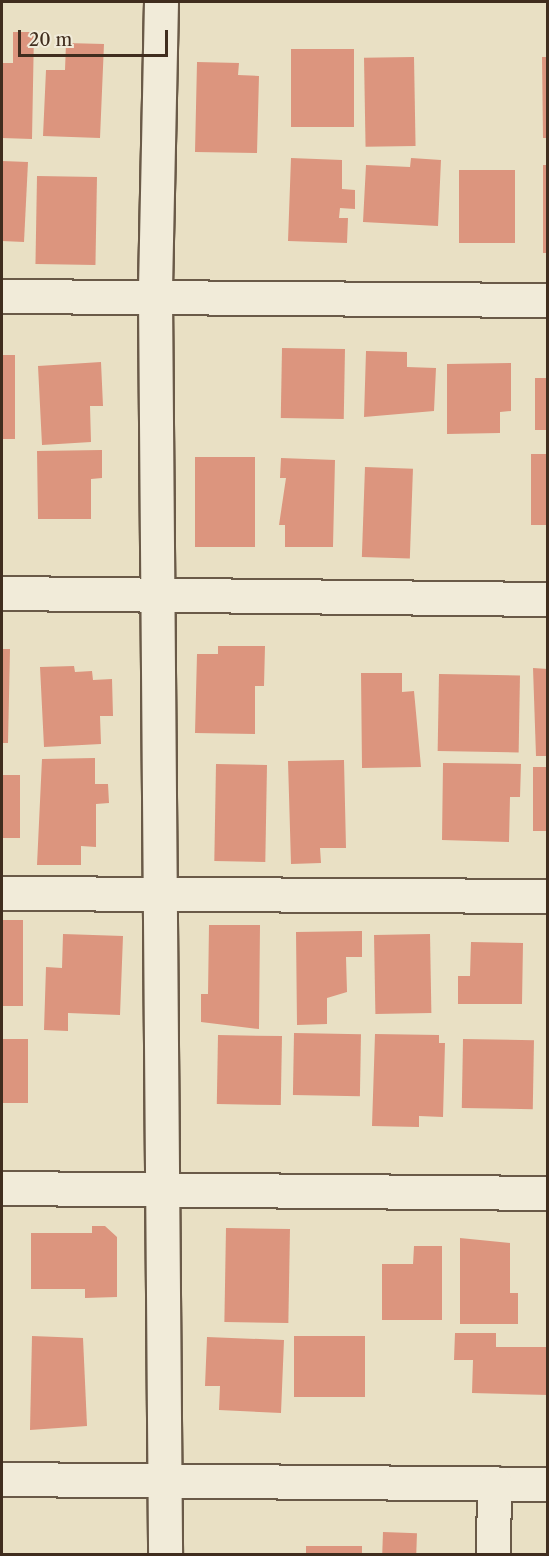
<!DOCTYPE html>
<style>
body{margin:0}
#map{position:relative;width:549px;height:1556px;overflow:hidden;background:#e9e0c4;font-family:"Libre Caslon Text",serif}
div>[style]{position:absolute}
.building>*{inset:0;background:#dc957e;transform-origin:0 0}
.roads{filter:drop-shadow(2px 0 #6a5a48) drop-shadow(-2px 0 #6a5a48) drop-shadow(0 2px #6a5a48) drop-shadow(0 -2px #6a5a48)}
.minor>*{height:33px;margin:-16.5px;padding:0 16.5px;transform-origin:16.5px;border-radius:16.5px;background:#f1ebd9}
span{translate:-50% -50%;white-space:nowrap;text-align:center;line-height:1.15;-webkit-text-stroke:5px #f1ebd9;paint-order:stroke}
.frame{position:absolute;inset:0;border:3px solid #402d1e;pointer-events:none}
.scale{position:absolute;left:18px;top:30px;width:150px;height:27px;box-sizing:border-box;border:3px solid #402d1e;border-top:0;padding-left:8px;font-size:18px;line-height:21px;white-space:nowrap;color:#402d1e;-webkit-text-stroke:4px #f1ebd9;paint-order:stroke}
</style>
<div id="map">
<div class="building">
<div style="clip-path:polygon(13px 32px,34px 32px,32px 139px,2px 138px,2px 63px,13px 63px)"></div>
<div style="clip-path:polygon(66px 43px,104px 44px,100px 138px,43px 136px,46px 70px,65px 70px)"></div>
<div style="left:291px;top:49px;width:63px;height:78px"></div>
<div style="left:414px;top:57px;width:89px;height:50px;rotate:89deg"></div>
<div style="clip-path:polygon(542px 57px,548px 57px,548px 138px,543px 138px)"></div>
<div style="clip-path:polygon(197px 62px,239px 63px,238px 75px,259px 76px,257px 153px,195px 152px)"></div>
<div style="clip-path:polygon(291px 158px,342px 160px,342px 189px,355px 190px,355px 209px,340px 208px,339px 218px,348px 218px,347px 243px,288px 241px)"></div>
<div style="clip-path:polygon(411px 158px,441px 160px,438px 226px,363px 222px,366px 165px,410px 167px)"></div>
<div style="clip-path:polygon(2px 161px,28px 162px,24px 242px,2px 241px)"></div>
<div style="left:543px;top:165px;width:5px;height:88px"></div>
<div style="left:459px;top:170px;width:56px;height:73px"></div>
<div style="left:37px;top:176px;width:60px;height:88px;rotate:1deg"></div>
<div style="left:282px;top:348px;width:63px;height:70px;rotate:1deg"></div>
<div style="clip-path:polygon(366px 351px,407px 352px,407px 367px,436px 368px,434px 411px,364px 417px)"></div>
<div style="left:2px;top:355px;width:13px;height:84px"></div>
<div style="clip-path:polygon(101px 362px,103px 406px,90px 406px,91px 442px,42px 445px,38px 366px)"></div>
<div style="clip-path:polygon(511px 363px,511px 411px,500px 412px,500px 433px,447px 434px,447px 364px)"></div>
<div style="left:535px;top:378px;width:13px;height:52px"></div>
<div style="clip-path:polygon(102px 450px,102px 478px,91px 479px,91px 519px,38px 519px,37px 451px)"></div>
<div style="left:531px;top:454px;width:17px;height:71px"></div>
<div style="left:195px;top:457px;width:60px;height:90px"></div>
<div style="clip-path:polygon(281px 458px,335px 460px,333px 547px,285px 547px,285px 525px,279px 525px,286px 478px,280px 478px)"></div>
<div style="left:365px;top:467px;width:48px;height:90px;rotate:2deg"></div>
<div style="clip-path:polygon(218px 646px,265px 646px,264px 686px,255px 686px,255px 734px,195px 733px,197px 654px,218px 654px)"></div>
<div style="clip-path:polygon(2px 649px,10px 649px,8px 743px,2px 743px)"></div>
<div style="clip-path:polygon(74px 666px,75px 672px,92px 671px,93px 680px,112px 679px,113px 716px,100px 716px,101px 744px,44px 747px,40px 667px)"></div>
<div style="clip-path:polygon(533px 668px,548px 669px,548px 756px,536px 756px)"></div>
<div style="clip-path:polygon(361px 673px,402px 673px,402px 692px,414px 691px,421px 767px,362px 768px)"></div>
<div style="left:439px;top:674px;width:81px;height:77px;rotate:1deg"></div>
<div style="clip-path:polygon(95px 758px,95px 784px,108px 784px,109px 803px,96px 804px,96px 847px,81px 846px,81px 865px,37px 865px,42px 759px)"></div>
<div style="clip-path:polygon(344px 760px,346px 848px,320px 848px,321px 863px,291px 864px,288px 761px)"></div>
<div style="clip-path:polygon(443px 763px,521px 764px,520px 797px,510px 797px,509px 842px,442px 840px)"></div>
<div style="left:216px;top:764px;width:51px;height:97px;rotate:1deg"></div>
<div style="left:533px;top:767px;width:15px;height:64px"></div>
<div style="left:2px;top:775px;width:18px;height:63px"></div>
<div style="left:2px;top:920px;width:21px;height:86px"></div>
<div style="clip-path:polygon(209px 925px,260px 925px,259px 1029px,201px 1022px,201px 994px,208px 994px)"></div>
<div style="clip-path:polygon(362px 931px,362px 957px,346px 957px,347px 992px,327px 998px,327px 1024px,297px 1025px,296px 932px)"></div>
<div style="clip-path:polygon(63px 934px,123px 936px,120px 1015px,68px 1013px,68px 1031px,44px 1030px,46px 967px,62px 968px)"></div>
<div style="left:430px;top:934px;width:79px;height:56px;rotate:89deg"></div>
<div style="clip-path:polygon(471px 942px,523px 943px,522px 1004px,458px 1004px,458px 976px,470px 976px)"></div>
<div style="left:294px;top:1033px;width:67px;height:62px;rotate:1deg"></div>
<div style="clip-path:polygon(375px 1034px,439px 1035px,439px 1043px,445px 1043px,443px 1117px,419px 1116px,419px 1127px,372px 1126px)"></div>
<div style="left:218px;top:1035px;width:64px;height:69px;rotate:1deg"></div>
<div style="left:2px;top:1039px;width:26px;height:64px"></div>
<div style="left:463px;top:1039px;width:71px;height:69px;rotate:1deg"></div>
<div style="clip-path:polygon(92px 1226px,105px 1226px,117px 1237px,117px 1297px,85px 1298px,85px 1289px,31px 1289px,31px 1233px,92px 1233px)"></div>
<div style="left:226px;top:1228px;width:64px;height:94px;rotate:1deg"></div>
<div style="clip-path:polygon(460px 1238px,510px 1243px,510px 1293px,518px 1293px,518px 1324px,460px 1324px)"></div>
<div style="clip-path:polygon(414px 1246px,442px 1246px,442px 1320px,382px 1320px,382px 1264px,413px 1264px)"></div>
<div style="clip-path:polygon(455px 1333px,496px 1333px,496px 1347px,548px 1347px,548px 1395px,472px 1393px,473px 1360px,454px 1360px)"></div>
<div style="clip-path:polygon(32px 1336px,83px 1338px,87px 1426px,30px 1430px)"></div>
<div style="left:294px;top:1336px;width:71px;height:61px"></div>
<div style="clip-path:polygon(207px 1337px,284px 1340px,281px 1413px,219px 1410px,220px 1386px,205px 1386px)"></div>
<div style="left:383px;top:1532px;width:34px;height:22px;rotate:2deg"></div>
<div style="left:306px;top:1546px;width:56px;height:8px"></div>
</div>
<div class="roads">
<div class="minor">
<div style="left:161px;top:2px;width:295px;rotate:91.2deg"></div>
<div style="left:155px;top:297px;width:1257px;rotate:89.54deg"></div>
<div style="left:2px;top:296px;width:546px;rotate:0.42deg"></div>
<div style="left:2px;top:593px;width:546px;rotate:0.63deg"></div>
<div style="left:2px;top:893px;width:546px;rotate:0.31deg"></div>
<div style="left:2px;top:1188px;width:546px;rotate:0.52deg"></div>
<div style="left:2px;top:1479px;width:546px;rotate:0.52deg"></div>
<div style="left:493px;top:1554px;width:71px;rotate:-89.2deg"></div>
</div>
</div>
<div class="frame"></div>
<div class="scale">20 m</div>
</div>
